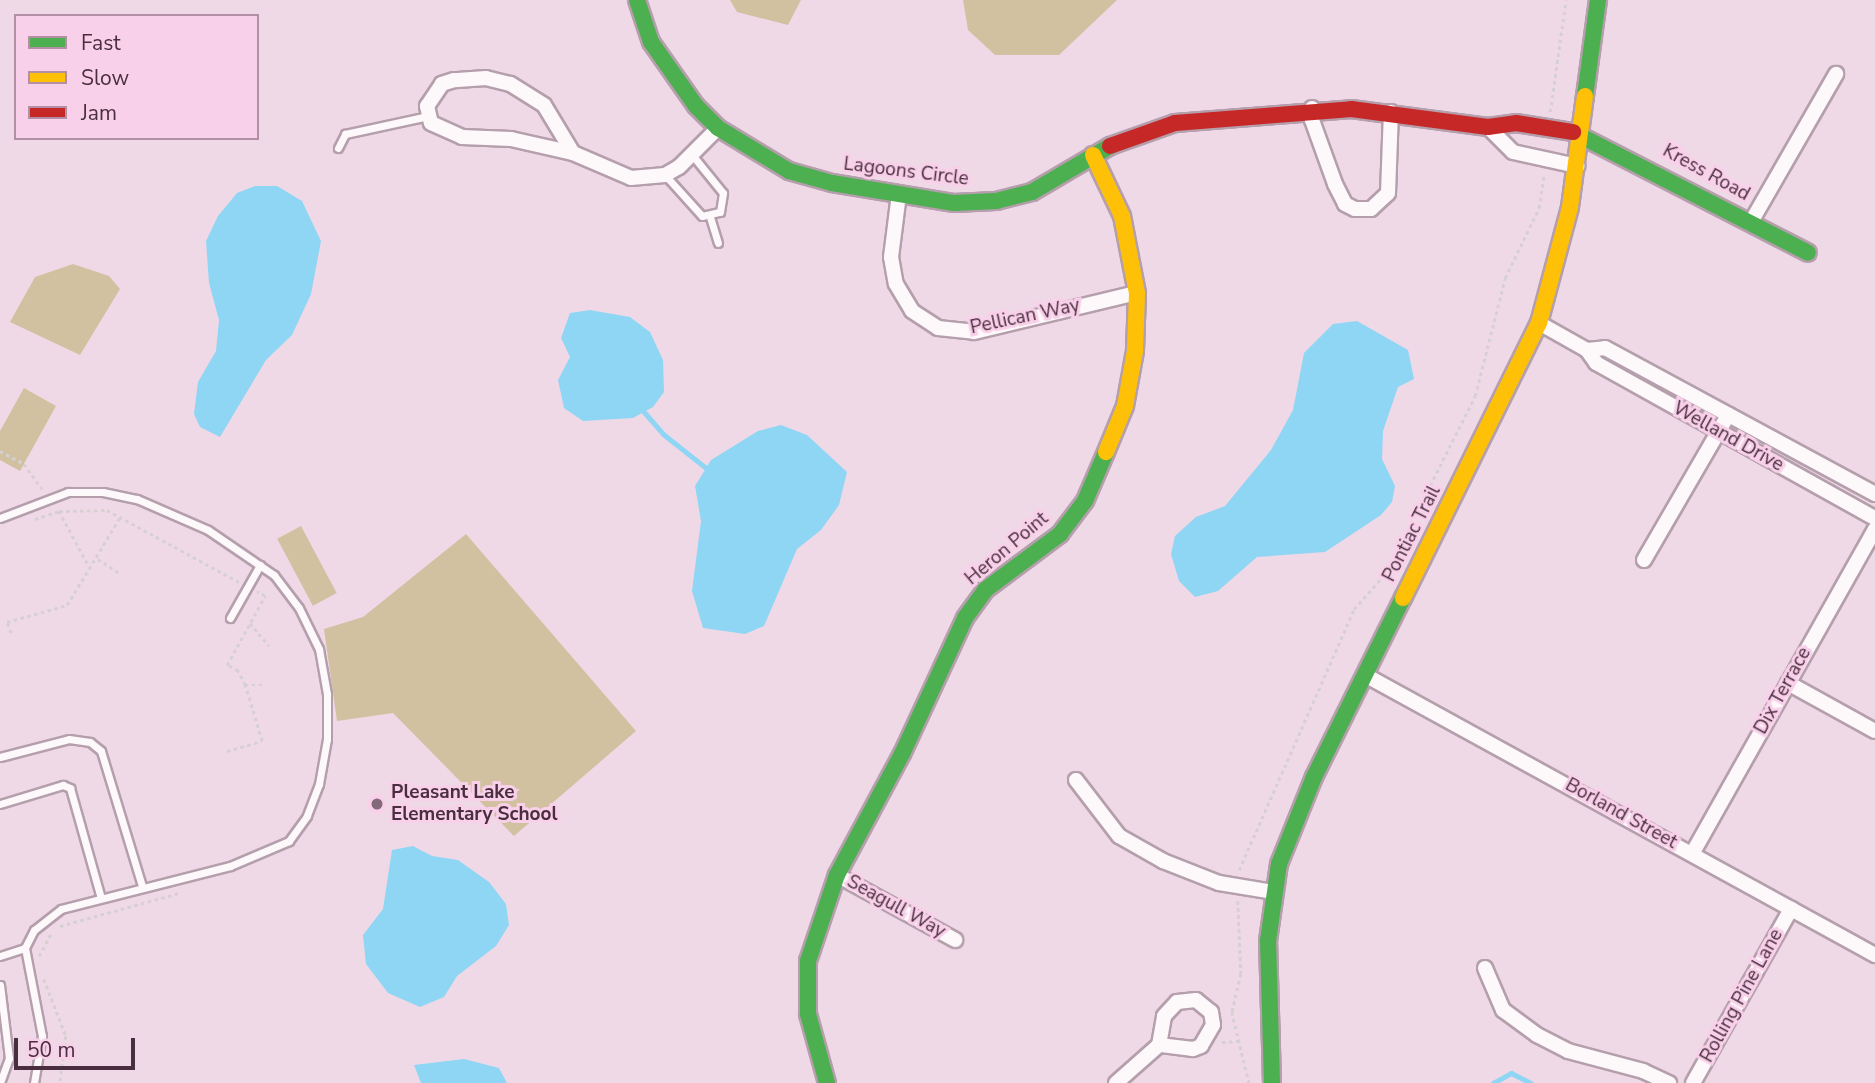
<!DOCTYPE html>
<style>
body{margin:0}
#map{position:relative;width:1875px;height:1083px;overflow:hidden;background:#f0d9e7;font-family:"Nunito Sans",sans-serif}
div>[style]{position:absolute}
.green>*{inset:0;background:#d1c1a1;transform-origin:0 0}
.water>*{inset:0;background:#8ed6f4}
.stream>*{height:5px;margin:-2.5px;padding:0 2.5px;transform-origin:2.5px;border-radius:2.5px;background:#8ed6f4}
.path>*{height:2.5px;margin-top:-1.25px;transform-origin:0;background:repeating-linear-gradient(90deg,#d6d0d3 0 3.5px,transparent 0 7px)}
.roads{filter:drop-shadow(2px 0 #b59fac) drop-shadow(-2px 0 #b59fac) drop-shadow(0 2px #b59fac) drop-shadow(0 -2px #b59fac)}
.lane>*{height:7px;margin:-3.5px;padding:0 3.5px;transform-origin:3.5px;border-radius:3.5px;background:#fdf9fb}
.street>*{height:14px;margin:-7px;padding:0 7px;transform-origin:7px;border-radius:7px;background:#fdf9fb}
.fast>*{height:16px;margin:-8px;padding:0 8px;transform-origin:8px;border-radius:8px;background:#4caf50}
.slow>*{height:16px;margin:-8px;padding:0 8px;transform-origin:8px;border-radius:8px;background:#ffc107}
.jam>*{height:16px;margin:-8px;padding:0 8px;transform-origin:8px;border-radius:8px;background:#c62828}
.dots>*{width:19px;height:19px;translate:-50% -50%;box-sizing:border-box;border:4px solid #f9d0e9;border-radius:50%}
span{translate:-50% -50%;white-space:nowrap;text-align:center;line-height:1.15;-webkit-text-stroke:6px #f9d0e9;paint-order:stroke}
.street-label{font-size:19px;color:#492e3f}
.poi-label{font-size:19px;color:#492e3f;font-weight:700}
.left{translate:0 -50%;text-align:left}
.legend{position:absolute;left:14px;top:14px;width:245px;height:126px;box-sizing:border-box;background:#f9d0e9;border:2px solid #b38fa5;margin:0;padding:9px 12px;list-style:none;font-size:21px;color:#492e3f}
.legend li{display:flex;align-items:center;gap:14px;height:35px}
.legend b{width:35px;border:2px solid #b38fa5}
.scale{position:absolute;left:14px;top:1038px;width:121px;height:32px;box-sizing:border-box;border:4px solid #492e3f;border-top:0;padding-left:9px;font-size:21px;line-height:24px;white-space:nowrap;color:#492e3f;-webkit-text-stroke:5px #f9d0e9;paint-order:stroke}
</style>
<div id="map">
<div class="green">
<div style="clip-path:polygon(730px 0,801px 0,788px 25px,737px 12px)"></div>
<div style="clip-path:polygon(963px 0,1117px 0,1059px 55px,995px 55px,968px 30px)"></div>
<div style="clip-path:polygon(73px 264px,109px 276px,120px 289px,80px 355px,10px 322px,35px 277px)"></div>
<div style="clip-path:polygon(24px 388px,56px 406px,20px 471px,0 460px,0 431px)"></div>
<div style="left:301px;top:526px;width:76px;height:27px;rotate:62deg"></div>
<div style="clip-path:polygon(466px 534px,636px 731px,514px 836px,393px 713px,337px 721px,324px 629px,363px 617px)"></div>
</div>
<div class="water">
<div style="clip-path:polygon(255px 186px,277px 186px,302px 201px,321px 241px,311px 294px,292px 335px,266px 360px,220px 437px,200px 427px,194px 414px,198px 382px,216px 351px,219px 320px,209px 283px,206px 241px,218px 216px,237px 193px)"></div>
<div style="clip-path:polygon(590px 310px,630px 317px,650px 332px,663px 360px,664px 392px,653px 407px,633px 418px,583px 421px,564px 408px,558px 380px,570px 357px,561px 338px,570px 313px)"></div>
<div style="clip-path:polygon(1357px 321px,1408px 350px,1414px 379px,1398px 387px,1383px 431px,1382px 459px,1395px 486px,1392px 502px,1381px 515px,1325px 552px,1257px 557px,1218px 591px,1195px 597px,1179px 581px,1171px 554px,1175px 536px,1196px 517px,1225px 506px,1271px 450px,1293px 410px,1304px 353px,1333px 324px)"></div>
<div style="clip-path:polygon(781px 425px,807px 435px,847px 472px,839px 505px,821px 530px,797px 549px,764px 626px,745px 634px,703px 628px,692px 591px,701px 521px,695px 486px,711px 460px,758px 431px)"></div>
<div style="clip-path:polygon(413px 846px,432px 856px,458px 860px,489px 882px,506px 904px,509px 925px,496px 946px,457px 976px,444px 997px,420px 1007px,388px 993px,366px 964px,363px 935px,383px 909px,392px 850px)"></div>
<div style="clip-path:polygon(464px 1059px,499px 1068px,507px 1083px,421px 1083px,414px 1065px)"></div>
</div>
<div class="stream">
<div style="left:644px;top:412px;width:29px;rotate:49deg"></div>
<div style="left:663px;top:434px;width:55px;rotate:38.3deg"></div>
<div style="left:1493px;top:1083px;width:21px;rotate:-29deg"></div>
<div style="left:1511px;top:1073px;width:22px;rotate:27deg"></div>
</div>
<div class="path">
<div style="left:1550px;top:112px;width:113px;rotate:-81.9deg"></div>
<div style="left:0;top:451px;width:27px;rotate:28deg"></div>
<div style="left:24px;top:464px;width:31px;rotate:54deg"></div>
<div style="left:59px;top:511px;width:63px;rotate:61.4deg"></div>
<div style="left:35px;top:519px;width:25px;rotate:-18deg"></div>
<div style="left:59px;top:511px;width:48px;rotate:-1.2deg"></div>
<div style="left:107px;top:510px;width:150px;rotate:28.6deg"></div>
<div style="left:98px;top:559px;width:27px;rotate:33deg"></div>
<div style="left:250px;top:623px;width:30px;rotate:50deg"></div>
<div style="left:11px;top:633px;width:12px;rotate:-110deg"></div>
<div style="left:7px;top:622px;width:62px;rotate:-15.8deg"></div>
<div style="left:67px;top:605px;width:103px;rotate:-58.9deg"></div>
<div style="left:245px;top:685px;width:17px"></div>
<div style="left:227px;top:751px;width:36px;rotate:-16deg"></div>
<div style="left:262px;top:741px;width:59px;rotate:-106.9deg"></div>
<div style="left:245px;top:685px;width:16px;rotate:-117deg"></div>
<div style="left:238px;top:671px;width:13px;rotate:-151deg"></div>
<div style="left:227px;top:665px;width:79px;rotate:-61.2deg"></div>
<div style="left:265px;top:596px;width:9px;rotate:-153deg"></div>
<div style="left:1239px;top:870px;width:285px;rotate:-66.2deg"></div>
<div style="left:1354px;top:609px;width:48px;rotate:-48.4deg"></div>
<div style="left:1386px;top:573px;width:198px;rotate:-63.3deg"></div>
<div style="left:1475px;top:396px;width:122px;rotate:-75.7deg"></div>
<div style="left:1505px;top:278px;width:78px;rotate:-64.1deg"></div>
<div style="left:1539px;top:208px;width:34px;rotate:-82deg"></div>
<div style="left:1238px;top:901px;width:73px;rotate:87.6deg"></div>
<div style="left:1241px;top:974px;width:39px;rotate:103deg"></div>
<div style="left:1232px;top:1012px;width:73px;rotate:76.5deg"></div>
<div style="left:60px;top:926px;width:123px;rotate:-15.5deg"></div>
<div style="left:39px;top:956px;width:27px;rotate:-62deg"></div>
<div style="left:44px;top:979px;width:61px;rotate:68.9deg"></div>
<div style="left:66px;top:1036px;width:47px;rotate:97.3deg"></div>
<div style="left:1222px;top:1042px;width:17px;rotate:-3deg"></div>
</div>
<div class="roads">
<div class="lane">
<div style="left:338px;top:148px;width:16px;rotate:-63deg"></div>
<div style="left:345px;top:134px;width:85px;rotate:-12.2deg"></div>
<div style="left:665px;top:175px;width:55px;rotate:47.9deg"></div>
<div style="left:702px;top:216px;width:18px;rotate:-13deg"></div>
<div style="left:720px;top:212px;width:19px;rotate:-81deg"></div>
<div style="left:723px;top:193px;width:48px;rotate:-129deg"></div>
<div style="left:710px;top:217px;width:27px;rotate:73deg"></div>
<div style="left:0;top:518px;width:73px;rotate:-20.9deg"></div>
<div style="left:68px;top:492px;width:35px"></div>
<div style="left:103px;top:492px;width:35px;rotate:12deg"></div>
<div style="left:137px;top:499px;width:77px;rotate:23.6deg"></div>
<div style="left:208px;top:530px;width:80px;rotate:34.3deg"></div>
<div style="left:274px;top:575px;width:41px;rotate:52.9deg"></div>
<div style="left:299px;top:608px;width:46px;rotate:64deg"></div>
<div style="left:319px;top:649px;width:46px;rotate:79.9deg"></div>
<div style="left:327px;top:694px;width:45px;rotate:90deg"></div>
<div style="left:327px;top:739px;width:46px;rotate:100.1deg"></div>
<div style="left:319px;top:784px;width:34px;rotate:111deg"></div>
<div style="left:307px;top:816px;width:31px;rotate:126deg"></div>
<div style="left:289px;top:841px;width:64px;rotate:157deg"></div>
<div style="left:230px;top:866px;width:174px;rotate:165.7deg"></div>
<div style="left:61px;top:909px;width:34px;rotate:142deg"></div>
<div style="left:34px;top:930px;width:20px;rotate:117deg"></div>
<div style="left:25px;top:948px;width:90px;rotate:79.1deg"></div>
<div style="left:42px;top:1036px;width:48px;rotate:99.7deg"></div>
<div style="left:230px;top:618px;width:61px;rotate:-60.5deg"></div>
<div style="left:0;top:757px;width:71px;rotate:-14.6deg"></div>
<div style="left:69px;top:739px;width:21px;rotate:8deg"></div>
<div style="left:90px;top:742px;width:14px;rotate:39deg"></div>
<div style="left:101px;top:751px;width:141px;rotate:73.1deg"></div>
<div style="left:0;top:804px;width:66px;rotate:-16.8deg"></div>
<div style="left:63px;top:785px;width:8px;rotate:23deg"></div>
<div style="left:70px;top:788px;width:114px;rotate:74.3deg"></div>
<div style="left:0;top:956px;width:26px;rotate:-18deg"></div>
<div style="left:0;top:985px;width:74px;rotate:83deg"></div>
<div style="left:9px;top:1058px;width:27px;rotate:110deg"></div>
</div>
<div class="street">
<div style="left:1312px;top:108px;width:12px;rotate:90deg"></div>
<div style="left:1312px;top:120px;width:68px;rotate:70.2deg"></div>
<div style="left:1335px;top:184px;width:22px;rotate:63deg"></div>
<div style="left:1345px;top:204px;width:11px;rotate:27deg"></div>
<div style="left:1355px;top:209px;width:16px"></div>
<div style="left:1371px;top:209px;width:23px;rotate:-43deg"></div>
<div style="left:1388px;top:193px;width:81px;rotate:-87.9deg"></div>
<div style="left:1488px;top:127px;width:35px;rotate:45deg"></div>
<div style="left:1513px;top:152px;width:66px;rotate:12.3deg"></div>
<div style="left:573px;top:153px;width:56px;rotate:-121.1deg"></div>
<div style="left:544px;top:105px;width:40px;rotate:-148deg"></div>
<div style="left:510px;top:84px;width:25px;rotate:-166deg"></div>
<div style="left:486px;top:78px;width:32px;rotate:176deg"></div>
<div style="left:454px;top:80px;width:13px;rotate:162deg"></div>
<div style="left:442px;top:84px;width:27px;rotate:124deg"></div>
<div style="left:427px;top:106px;width:17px;rotate:77deg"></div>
<div style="left:431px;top:123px;width:34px;rotate:24deg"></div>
<div style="left:462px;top:137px;width:49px;rotate:2.3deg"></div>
<div style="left:511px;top:139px;width:64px;rotate:12.7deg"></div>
<div style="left:573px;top:153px;width:63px;rotate:23.3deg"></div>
<div style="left:631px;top:178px;width:34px;rotate:-5deg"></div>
<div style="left:665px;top:175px;width:16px;rotate:-30deg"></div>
<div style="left:679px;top:167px;width:55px;rotate:-45deg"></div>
<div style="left:899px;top:194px;width:64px;rotate:97.2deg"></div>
<div style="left:891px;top:257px;width:27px;rotate:80deg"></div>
<div style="left:896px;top:284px;width:31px;rotate:59deg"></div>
<div style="left:912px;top:311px;width:31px;rotate:33deg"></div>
<div style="left:938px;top:328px;width:36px;rotate:6deg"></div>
<div style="left:974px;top:332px;width:168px;rotate:-13.5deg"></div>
<div style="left:1751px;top:222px;width:171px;rotate:-60.1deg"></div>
<div style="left:1539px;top:323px;width:55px;rotate:29.4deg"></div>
<div style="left:1587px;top:350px;width:16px;rotate:55deg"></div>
<div style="left:1596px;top:363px;width:319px;rotate:29.1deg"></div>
<div style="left:1587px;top:350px;width:18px;rotate:-6deg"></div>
<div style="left:1605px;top:348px;width:307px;rotate:28.4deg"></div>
<div style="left:1644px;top:560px;width:168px;rotate:-59.9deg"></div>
<div style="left:1365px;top:675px;width:582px;rotate:28.77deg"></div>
<div style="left:1788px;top:683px;width:99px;rotate:28.9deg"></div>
<div style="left:1076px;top:780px;width:71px;rotate:52.5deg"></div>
<div style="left:1119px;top:836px;width:51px;rotate:29.6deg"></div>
<div style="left:1163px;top:861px;width:60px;rotate:21.4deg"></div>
<div style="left:1219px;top:883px;width:56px;rotate:9.3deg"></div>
<div style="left:1692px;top:854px;width:373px;rotate:-60.6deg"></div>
<div style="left:837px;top:875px;width:135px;rotate:28.8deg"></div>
<div style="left:1485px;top:968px;width:46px;rotate:66.8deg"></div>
<div style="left:1503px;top:1010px;width:42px;rotate:36.3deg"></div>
<div style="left:1537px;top:1035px;width:35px;rotate:27deg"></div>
<div style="left:1568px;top:1051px;width:78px;rotate:14.9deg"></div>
<div style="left:1643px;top:1071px;width:29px;rotate:25deg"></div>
<div style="left:1116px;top:1083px;width:57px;rotate:-41.5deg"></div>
<div style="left:1159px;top:1045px;width:29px;rotate:-80deg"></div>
<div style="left:1164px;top:1016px;width:19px;rotate:-47deg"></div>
<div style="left:1177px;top:1002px;width:19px;rotate:-6deg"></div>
<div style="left:1196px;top:1000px;width:19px;rotate:39deg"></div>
<div style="left:1211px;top:1012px;width:13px;rotate:81deg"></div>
<div style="left:1213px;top:1025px;width:24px;rotate:120deg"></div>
<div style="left:1201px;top:1046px;width:9px;rotate:159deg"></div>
<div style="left:1193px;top:1049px;width:34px;rotate:-173deg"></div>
<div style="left:1693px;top:1083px;width:200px;rotate:-60.6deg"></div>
</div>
<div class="fast">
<div style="left:637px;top:0;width:44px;rotate:71.6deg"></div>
<div style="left:651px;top:42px;width:78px;rotate:54.9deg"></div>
<div style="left:696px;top:106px;width:31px;rotate:45deg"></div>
<div style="left:718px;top:128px;width:83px;rotate:31.2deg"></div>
<div style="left:789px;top:171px;width:45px;rotate:15.6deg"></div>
<div style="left:832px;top:183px;width:124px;rotate:9.3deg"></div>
<div style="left:954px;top:203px;width:42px;rotate:-2.7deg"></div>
<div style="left:996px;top:201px;width:37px;rotate:-14deg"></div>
<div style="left:1032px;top:192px;width:91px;rotate:-30.5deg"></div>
<div style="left:1585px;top:96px;width:97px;rotate:-82.3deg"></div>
<div style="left:1573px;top:132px;width:264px;rotate:27.2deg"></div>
<div style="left:827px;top:1083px;width:72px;rotate:-105.4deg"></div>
<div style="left:808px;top:1014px;width:53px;rotate:-90deg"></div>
<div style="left:808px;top:961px;width:91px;rotate:-71.4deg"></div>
<div style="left:837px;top:875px;width:137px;rotate:-61.8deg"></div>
<div style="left:902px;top:754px;width:150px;rotate:-65.1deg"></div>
<div style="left:965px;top:618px;width:34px;rotate:-54deg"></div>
<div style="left:985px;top:590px;width:94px;rotate:-36.7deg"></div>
<div style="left:1060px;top:534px;width:41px;rotate:-52.9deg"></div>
<div style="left:1085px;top:501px;width:53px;rotate:-66.8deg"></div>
<div style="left:1272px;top:1083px;width:142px;rotate:-91.6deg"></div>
<div style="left:1268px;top:941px;width:78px;rotate:-81.9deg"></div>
<div style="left:1279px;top:864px;width:94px;rotate:-68.1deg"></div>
<div style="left:1314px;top:777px;width:200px;rotate:-63.6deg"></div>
</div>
<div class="slow">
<div style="left:1093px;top:155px;width:68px;rotate:64.6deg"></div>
<div style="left:1122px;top:216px;width:78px;rotate:79deg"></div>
<div style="left:1137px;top:293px;width:58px;rotate:92deg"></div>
<div style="left:1135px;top:351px;width:56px;rotate:100.3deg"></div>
<div style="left:1125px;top:406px;width:50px;rotate:112.4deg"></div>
<div style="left:1403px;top:598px;width:307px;rotate:-63.7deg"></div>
<div style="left:1539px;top:323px;width:120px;rotate:-75deg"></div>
<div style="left:1570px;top:207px;width:112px;rotate:-82.3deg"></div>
</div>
<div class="jam">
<div style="left:1110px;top:146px;width:69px;rotate:-19.5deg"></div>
<div style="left:1175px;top:123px;width:177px;rotate:-4.5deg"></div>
<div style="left:1351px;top:109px;width:138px;rotate:7.5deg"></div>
<div style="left:1488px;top:127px;width:28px;rotate:-8deg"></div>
<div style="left:1516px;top:123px;width:58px;rotate:9deg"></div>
</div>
</div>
<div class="dots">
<div style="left:377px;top:804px;background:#836a7a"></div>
</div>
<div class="street-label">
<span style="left:906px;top:172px;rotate:7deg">Lagoons Circle</span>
<span style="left:1706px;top:173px;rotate:29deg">Kress Road</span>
<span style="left:1025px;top:317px;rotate:-12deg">Pellican Way</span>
<span style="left:1728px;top:437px;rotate:29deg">Welland Drive</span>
<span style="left:1412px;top:534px;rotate:-63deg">Pontiac Trail</span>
<span style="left:1007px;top:549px;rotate:-40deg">Heron Point</span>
<span style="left:1783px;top:691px;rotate:-61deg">Dix Terrace</span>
<span style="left:1621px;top:814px;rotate:29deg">Borland Street</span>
<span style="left:896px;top:907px;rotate:29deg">Seagull Way</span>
<span style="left:1742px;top:996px;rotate:-61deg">Rolling Pine Lane</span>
</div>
<div class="poi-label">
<span class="left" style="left:391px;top:804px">Pleasant Lake<br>Elementary School</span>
</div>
<ul class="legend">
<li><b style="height:9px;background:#4caf50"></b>Fast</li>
<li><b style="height:9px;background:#ffc107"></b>Slow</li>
<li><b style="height:9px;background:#c62828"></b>Jam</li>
</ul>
<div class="scale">50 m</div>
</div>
